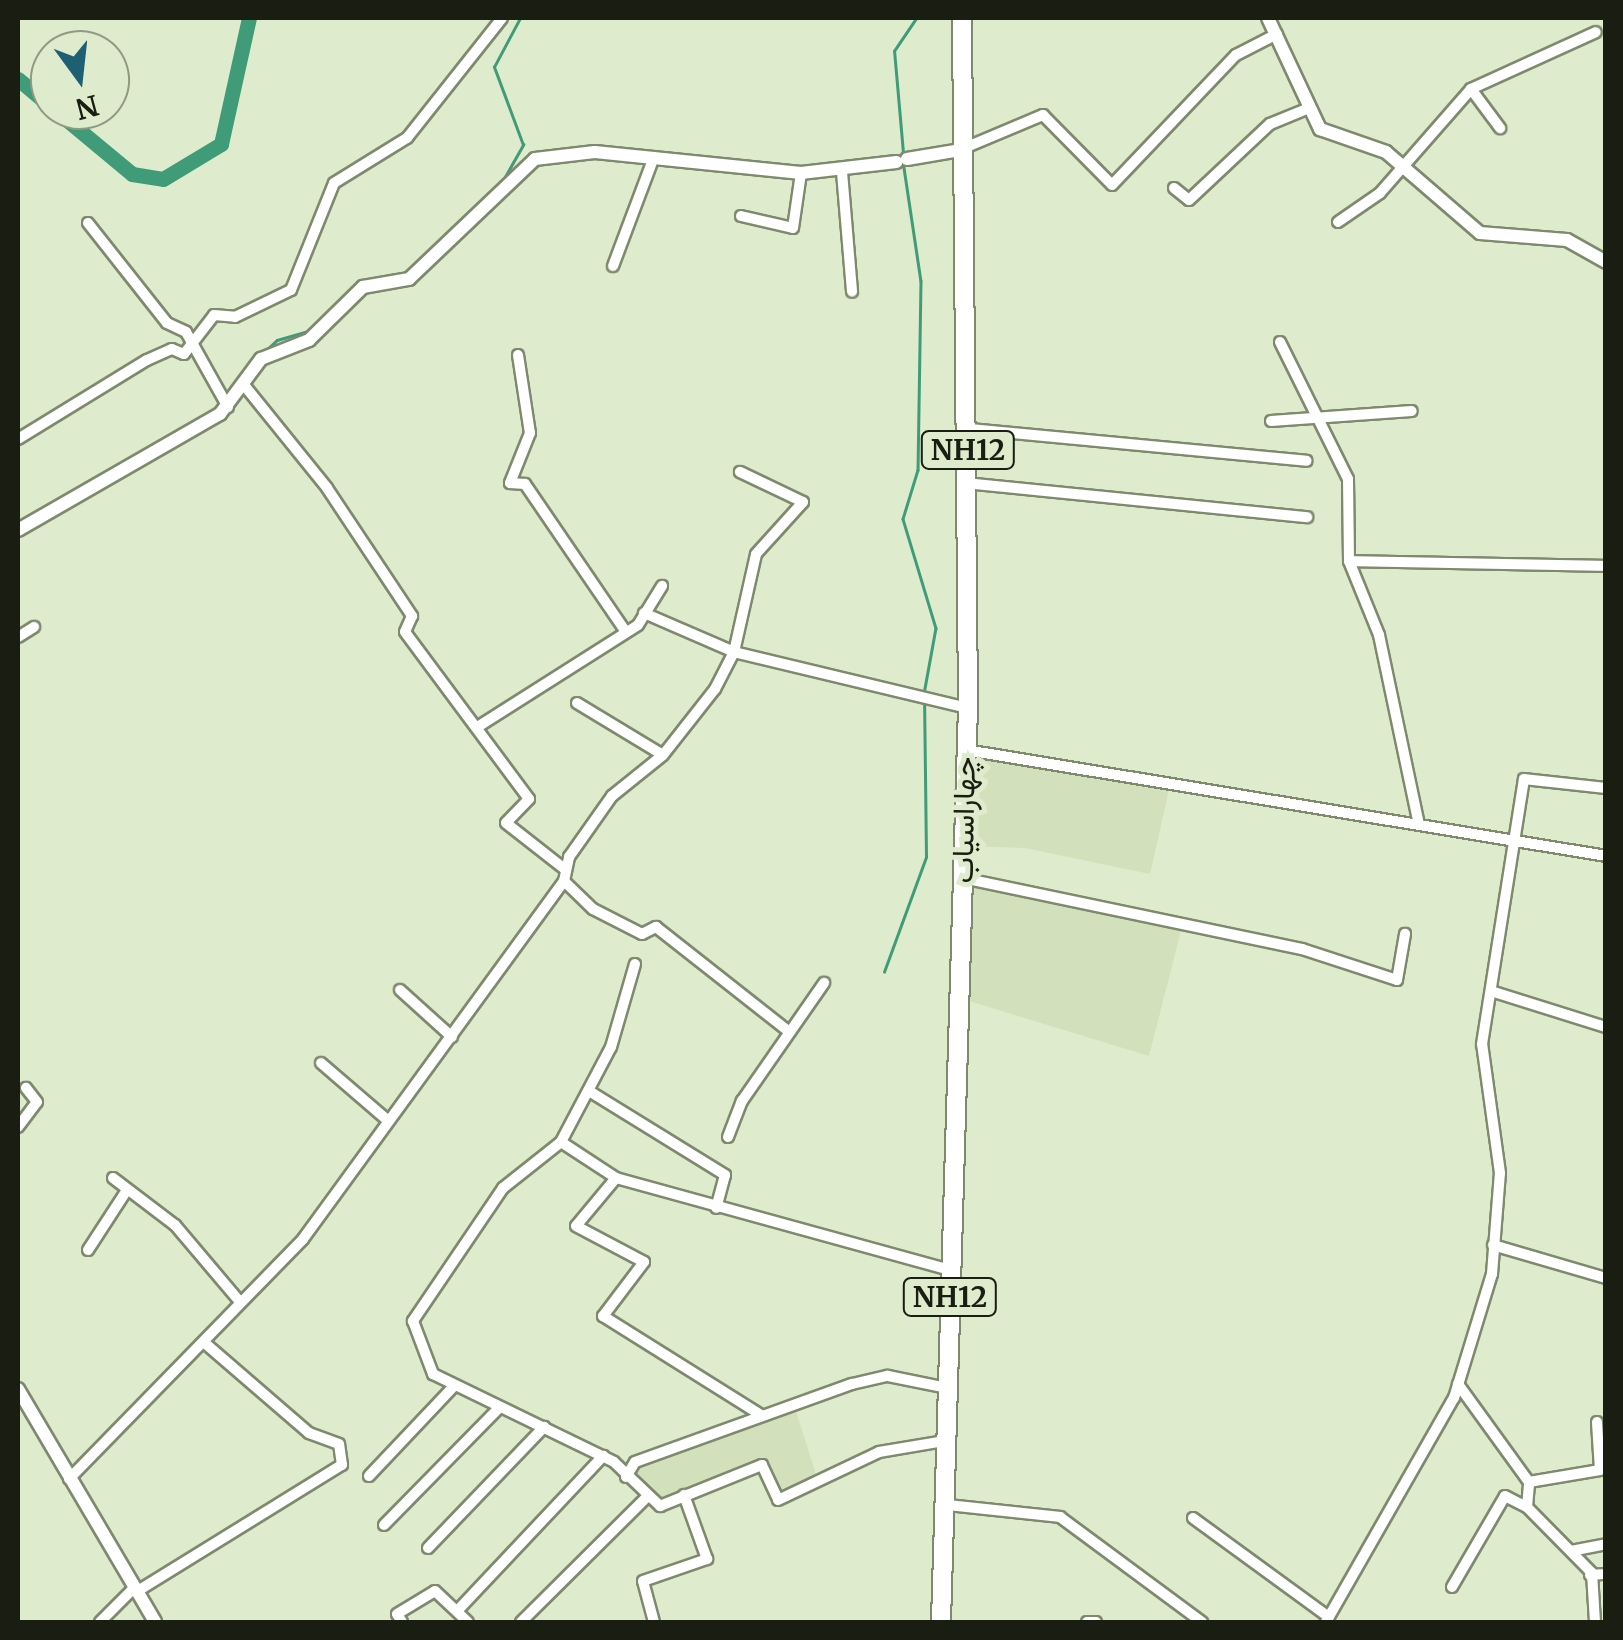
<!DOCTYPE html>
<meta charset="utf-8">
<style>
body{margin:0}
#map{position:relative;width:1623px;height:1640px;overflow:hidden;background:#dfebcd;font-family:Merriweather,Vazirmatn,serif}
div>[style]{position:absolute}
.built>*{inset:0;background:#d2e1bc}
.stream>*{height:2.5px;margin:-1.25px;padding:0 1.25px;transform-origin:1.25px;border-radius:1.25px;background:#409b78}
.river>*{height:15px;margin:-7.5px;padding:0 7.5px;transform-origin:7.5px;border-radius:7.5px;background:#409b78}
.roads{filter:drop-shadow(2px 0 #7e896e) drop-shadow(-2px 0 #7e896e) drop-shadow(0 2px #7e896e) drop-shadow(0 -2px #7e896e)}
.minor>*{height:10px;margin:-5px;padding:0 5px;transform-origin:5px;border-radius:5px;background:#fff}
.tertiary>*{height:12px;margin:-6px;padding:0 6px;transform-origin:6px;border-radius:6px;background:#fff}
.trunk>*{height:18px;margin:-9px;padding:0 9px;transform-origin:9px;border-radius:9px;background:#fff}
span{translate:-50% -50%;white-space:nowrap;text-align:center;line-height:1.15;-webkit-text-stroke:10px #dfebcd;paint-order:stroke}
.shield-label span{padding:2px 8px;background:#dfebcd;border:2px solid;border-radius:8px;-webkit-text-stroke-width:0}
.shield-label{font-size:28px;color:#191d12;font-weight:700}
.street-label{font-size:30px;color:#191d12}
.frame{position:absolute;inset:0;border:20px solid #191d12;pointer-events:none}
.north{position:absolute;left:30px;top:30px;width:100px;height:100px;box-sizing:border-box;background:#dfebcd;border:2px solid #909982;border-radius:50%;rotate:165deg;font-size:28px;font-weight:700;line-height:40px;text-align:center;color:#191d12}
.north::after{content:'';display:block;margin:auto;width:35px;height:45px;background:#1f5f74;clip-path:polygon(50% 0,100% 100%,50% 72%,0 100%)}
</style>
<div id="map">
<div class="built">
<div style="clip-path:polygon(963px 750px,1171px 781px,1150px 874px,1025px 848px,964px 846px)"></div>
<div style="clip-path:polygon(962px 878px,1183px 923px,1149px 1056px,956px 997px)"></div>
<div style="clip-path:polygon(796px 1411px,818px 1481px,782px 1494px,771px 1465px,670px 1508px,631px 1468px)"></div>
</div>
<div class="stream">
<div style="left:903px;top:153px;width:102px;rotate:-95deg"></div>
<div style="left:894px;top:51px;width:40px;rotate:-56deg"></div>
<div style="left:903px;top:161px;width:121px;rotate:81.5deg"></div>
<div style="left:921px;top:281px;width:189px;rotate:90.9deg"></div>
<div style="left:918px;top:470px;width:51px;rotate:107deg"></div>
<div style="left:903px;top:519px;width:114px;rotate:73.2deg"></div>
<div style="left:936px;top:628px;width:67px;rotate:100.3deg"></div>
<div style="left:502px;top:182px;width:43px;rotate:-60.4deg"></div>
<div style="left:523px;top:145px;width:83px;rotate:-110.4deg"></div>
<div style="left:494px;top:67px;width:55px;rotate:-62deg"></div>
<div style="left:246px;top:369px;width:42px;rotate:-43.1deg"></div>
<div style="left:277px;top:340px;width:33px;rotate:-16deg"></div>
<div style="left:160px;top:441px;width:55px;rotate:-29.4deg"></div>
<div style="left:76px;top:489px;width:17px;rotate:-28deg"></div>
<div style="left:18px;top:522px;width:14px;rotate:-25deg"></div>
<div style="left:884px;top:972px;width:122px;rotate:-69.9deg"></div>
<div style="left:926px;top:857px;width:155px;rotate:-90.7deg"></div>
</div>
<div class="river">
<div style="left:18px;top:79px;width:42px;rotate:40.2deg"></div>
<div style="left:55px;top:110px;width:100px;rotate:39.7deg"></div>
<div style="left:132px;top:174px;width:31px;rotate:9deg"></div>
<div style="left:163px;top:179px;width:68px;rotate:-31.1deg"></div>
<div style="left:221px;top:144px;width:129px;rotate:-77.5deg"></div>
</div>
<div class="roads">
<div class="minor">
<div style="left:1471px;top:89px;width:49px;rotate:53.4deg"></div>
<div style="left:962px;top:149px;width:88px;rotate:-22.8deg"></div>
<div style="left:1043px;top:115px;width:98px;rotate:45.4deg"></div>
<div style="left:1112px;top:185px;width:180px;rotate:-46.4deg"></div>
<div style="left:1236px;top:55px;width:46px;rotate:-27.1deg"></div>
<div style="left:842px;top:172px;width:120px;rotate:85.2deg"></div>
<div style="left:1174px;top:188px;width:19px;rotate:39deg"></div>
<div style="left:1189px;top:200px;width:111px;rotate:-43.2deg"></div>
<div style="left:1270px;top:124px;width:42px;rotate:-22.3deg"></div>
<div style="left:741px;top:216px;width:53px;rotate:13deg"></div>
<div style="left:793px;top:228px;width:56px;rotate:-81.7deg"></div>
<div style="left:1338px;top:222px;width:51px;rotate:-34.6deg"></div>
<div style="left:1380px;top:193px;width:138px;rotate:-48.8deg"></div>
<div style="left:1471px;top:89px;width:137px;rotate:-24.5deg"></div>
<div style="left:88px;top:223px;width:127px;rotate:51.7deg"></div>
<div style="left:167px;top:323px;width:21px;rotate:25deg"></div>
<div style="left:186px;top:332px;width:86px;rotate:60.8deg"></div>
<div style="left:613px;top:266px;width:116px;rotate:-69.4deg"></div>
<div style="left:1280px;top:342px;width:153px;rotate:63.6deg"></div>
<div style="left:1348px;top:479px;width:82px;rotate:89.3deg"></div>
<div style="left:1349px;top:561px;width:80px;rotate:67.9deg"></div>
<div style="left:1379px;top:635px;width:193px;rotate:78.1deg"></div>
<div style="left:518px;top:355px;width:79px;rotate:81.3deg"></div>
<div style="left:530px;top:433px;width:54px;rotate:111.8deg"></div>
<div style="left:510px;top:483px;width:15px;rotate:4deg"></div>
<div style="left:525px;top:484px;width:179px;rotate:55.7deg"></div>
<div style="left:244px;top:385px;width:132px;rotate:51.1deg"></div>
<div style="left:327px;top:488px;width:154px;rotate:56.4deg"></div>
<div style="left:412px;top:616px;width:17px;rotate:114deg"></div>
<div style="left:405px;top:632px;width:208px;rotate:53.4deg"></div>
<div style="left:529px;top:799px;width:33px;rotate:134deg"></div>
<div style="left:506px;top:823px;width:76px;rotate:38.1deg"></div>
<div style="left:1271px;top:421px;width:141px;rotate:-4.1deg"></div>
<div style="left:970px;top:429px;width:338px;rotate:5.4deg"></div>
<div style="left:18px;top:439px;width:151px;rotate:-31.5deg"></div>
<div style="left:147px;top:360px;width:27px;rotate:-24deg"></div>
<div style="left:172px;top:349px;width:13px;rotate:23deg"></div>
<div style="left:184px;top:354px;width:49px;rotate:-52.4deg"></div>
<div style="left:214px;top:315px;width:21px;rotate:5deg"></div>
<div style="left:235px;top:317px;width:62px;rotate:-25.7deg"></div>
<div style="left:291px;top:290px;width:115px;rotate:-68.1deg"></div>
<div style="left:334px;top:183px;width:86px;rotate:-31.7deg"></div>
<div style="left:407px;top:138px;width:153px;rotate:-51.6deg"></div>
<div style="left:965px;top:483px;width:344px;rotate:5.7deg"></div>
<div style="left:1349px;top:561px;width:257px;rotate:1.1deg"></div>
<div style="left:644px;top:613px;width:98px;rotate:23.4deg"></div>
<div style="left:734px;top:652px;width:241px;rotate:13.5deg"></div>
<div style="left:18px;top:637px;width:19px;rotate:-32deg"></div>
<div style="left:577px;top:703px;width:100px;rotate:31.2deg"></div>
<div style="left:479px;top:726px;width:188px;rotate:-32.4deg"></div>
<div style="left:638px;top:625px;width:46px;rotate:-58.4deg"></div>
<div style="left:966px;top:750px;width:649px;rotate:9.4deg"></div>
<div style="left:962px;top:878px;width:347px;rotate:11.8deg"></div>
<div style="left:1302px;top:949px;width:100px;rotate:18.1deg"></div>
<div style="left:1397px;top:980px;width:47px;rotate:-80.1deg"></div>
<div style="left:564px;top:881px;width:40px;rotate:44deg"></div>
<div style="left:593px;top:909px;width:55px;rotate:27deg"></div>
<div style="left:642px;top:934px;width:16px;rotate:-27deg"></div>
<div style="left:656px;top:927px;width:168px;rotate:38.2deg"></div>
<div style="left:635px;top:964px;width:86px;rotate:106.1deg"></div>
<div style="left:611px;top:1047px;width:107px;rotate:117.8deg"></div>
<div style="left:561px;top:1142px;width:74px;rotate:141.6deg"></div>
<div style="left:503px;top:1188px;width:161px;rotate:124.1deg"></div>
<div style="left:413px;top:1321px;width:57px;rotate:69.3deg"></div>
<div style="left:433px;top:1374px;width:201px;rotate:25.9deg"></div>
<div style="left:614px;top:1462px;width:64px;rotate:43.7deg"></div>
<div style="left:660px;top:1506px;width:110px;rotate:-21.9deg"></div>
<div style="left:762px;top:1465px;width:38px;rotate:65deg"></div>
<div style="left:778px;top:1500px;width:112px;rotate:-25.4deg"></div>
<div style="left:879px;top:1452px;width:67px;rotate:-9.5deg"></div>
<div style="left:400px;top:990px;width:70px;rotate:42.1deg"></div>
<div style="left:1494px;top:992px;width:117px;rotate:17.4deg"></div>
<div style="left:321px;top:1063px;width:86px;rotate:40.7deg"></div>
<div style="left:589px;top:1091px;width:160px;rotate:31.7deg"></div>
<div style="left:725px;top:1175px;width:34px;rotate:105deg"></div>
<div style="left:18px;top:1127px;width:31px;rotate:-53deg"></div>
<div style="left:37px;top:1102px;width:18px;rotate:-128deg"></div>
<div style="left:728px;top:1137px;width:39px;rotate:-69deg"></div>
<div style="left:742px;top:1101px;width:144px;rotate:-55.2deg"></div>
<div style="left:561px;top:1142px;width:66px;rotate:33.2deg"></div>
<div style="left:616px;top:1178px;width:347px;rotate:15.4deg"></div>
<div style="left:113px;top:1178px;width:78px;rotate:37.2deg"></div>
<div style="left:175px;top:1225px;width:101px;rotate:49.8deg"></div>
<div style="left:616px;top:1178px;width:62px;rotate:129.8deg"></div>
<div style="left:576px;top:1226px;width:77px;rotate:27.9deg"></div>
<div style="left:644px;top:1262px;width:68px;rotate:127.2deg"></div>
<div style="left:603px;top:1316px;width:186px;rotate:32.1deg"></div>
<div style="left:1493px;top:1245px;width:118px;rotate:16.3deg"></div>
<div style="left:88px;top:1250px;width:72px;rotate:-57deg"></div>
<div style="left:1458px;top:1384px;width:121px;rotate:54.1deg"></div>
<div style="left:369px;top:1476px;width:125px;rotate:-46.6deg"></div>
<div style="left:626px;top:1477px;width:17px;rotate:-59deg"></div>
<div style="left:635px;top:1462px;width:231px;rotate:-19.8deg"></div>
<div style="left:852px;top:1384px;width:37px;rotate:-13deg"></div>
<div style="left:888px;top:1376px;width:60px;rotate:11.5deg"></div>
<div style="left:69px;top:1479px;width:335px;rotate:-45.7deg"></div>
<div style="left:303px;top:1239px;width:443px;rotate:-53.9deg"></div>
<div style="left:564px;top:881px;width:25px;rotate:-78deg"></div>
<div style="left:569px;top:857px;width:75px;rotate:-54.8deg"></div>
<div style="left:612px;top:796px;width:65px;rotate:-38.8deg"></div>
<div style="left:663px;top:755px;width:84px;rotate:-51.8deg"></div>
<div style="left:715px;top:689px;width:42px;rotate:-62.8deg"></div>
<div style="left:734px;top:652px;width:100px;rotate:-77.3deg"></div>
<div style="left:756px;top:554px;width:70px;rotate:-47.9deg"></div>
<div style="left:803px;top:502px;width:70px;rotate:-154.5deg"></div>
<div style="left:948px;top:1505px;width:113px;rotate:6.1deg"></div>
<div style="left:1060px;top:1517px;width:177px;rotate:36.5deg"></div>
<div style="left:1193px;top:1518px;width:168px;rotate:36.1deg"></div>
<div style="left:384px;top:1525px;width:165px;rotate:-45.5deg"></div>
<div style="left:428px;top:1548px;width:168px;rotate:-46.2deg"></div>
<div style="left:1571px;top:1551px;width:36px;rotate:-11deg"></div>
<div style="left:1590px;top:1575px;width:16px;rotate:-4deg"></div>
<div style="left:1452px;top:1587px;width:105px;rotate:-59.8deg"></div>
<div style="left:1505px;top:1496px;width:25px;rotate:27deg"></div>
<div style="left:136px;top:1592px;width:242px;rotate:-31.7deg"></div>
<div style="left:342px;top:1465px;width:21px;rotate:-98deg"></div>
<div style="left:339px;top:1444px;width:32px;rotate:-160deg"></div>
<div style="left:309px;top:1433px;width:136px;rotate:-139.2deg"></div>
<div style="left:458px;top:1610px;width:212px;rotate:-46.7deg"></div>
<div style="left:100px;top:1622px;width:48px;rotate:-45deg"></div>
<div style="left:402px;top:1622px;width:9px;rotate:-122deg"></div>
<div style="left:397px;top:1614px;width:44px;rotate:-31.2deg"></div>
<div style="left:435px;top:1591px;width:45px;rotate:43.2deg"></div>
<div style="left:521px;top:1622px;width:179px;rotate:-44.8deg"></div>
<div style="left:654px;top:1622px;width:42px;rotate:-105deg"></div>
<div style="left:643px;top:1581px;width:68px;rotate:-19deg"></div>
<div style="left:707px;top:1559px;width:68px;rotate:-109.8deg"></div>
<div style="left:1087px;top:1622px;width:9px"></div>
<div style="left:1326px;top:1622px;width:258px;rotate:-60.3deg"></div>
<div style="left:1454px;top:1398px;width:130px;rotate:-73deg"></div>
<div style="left:1492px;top:1274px;width:101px;rotate:-85.5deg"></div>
<div style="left:1500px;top:1173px;width:130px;rotate:-97.9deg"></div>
<div style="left:1482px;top:1044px;width:268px;rotate:-81deg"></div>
<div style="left:1524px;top:779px;width:82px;rotate:6.3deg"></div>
<div style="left:1595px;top:1622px;width:49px;rotate:-93.5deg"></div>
<div style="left:1592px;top:1573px;width:93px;rotate:-134.6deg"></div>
<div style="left:1527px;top:1507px;width:25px;rotate:-85deg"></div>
<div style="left:1529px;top:1482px;width:72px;rotate:-9.6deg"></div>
<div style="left:1600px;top:1470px;width:48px;rotate:-93.6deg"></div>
</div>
<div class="tertiary">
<div style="left:1268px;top:18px;width:123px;rotate:64.9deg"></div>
<div style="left:1320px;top:129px;width:70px;rotate:19.2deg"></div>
<div style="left:1386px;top:152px;width:124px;rotate:40.8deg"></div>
<div style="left:1480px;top:233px;width:87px;rotate:4.6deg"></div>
<div style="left:1567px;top:240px;width:45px;rotate:29.4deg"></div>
<div style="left:907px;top:159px;width:55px;rotate:-9.5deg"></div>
<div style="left:18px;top:530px;width:233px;rotate:-29.9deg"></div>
<div style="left:220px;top:414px;width:69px;rotate:-53.3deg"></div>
<div style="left:261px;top:359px;width:52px;rotate:-21.6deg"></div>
<div style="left:309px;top:340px;width:76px;rotate:-44.5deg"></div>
<div style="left:363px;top:287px;width:47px;rotate:-9.9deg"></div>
<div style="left:409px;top:279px;width:174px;rotate:-43.6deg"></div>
<div style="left:535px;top:159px;width:60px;rotate:-6.7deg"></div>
<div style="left:595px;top:152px;width:207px;rotate:5.8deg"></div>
<div style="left:801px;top:173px;width:96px;rotate:-6.6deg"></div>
<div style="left:18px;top:1389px;width:270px;rotate:59.5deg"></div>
</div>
<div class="trunk">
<div style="left:941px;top:1622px;width:914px;rotate:-88.31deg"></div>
<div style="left:968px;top:708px;width:690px;rotate:-90.5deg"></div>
</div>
</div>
<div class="shield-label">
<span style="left:968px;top:450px">NH12</span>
<span style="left:950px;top:1297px">NH12</span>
</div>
<div class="street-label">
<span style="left:963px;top:820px;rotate:-89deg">چهاراسیاب</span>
</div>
<div class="frame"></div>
<div class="north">N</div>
</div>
